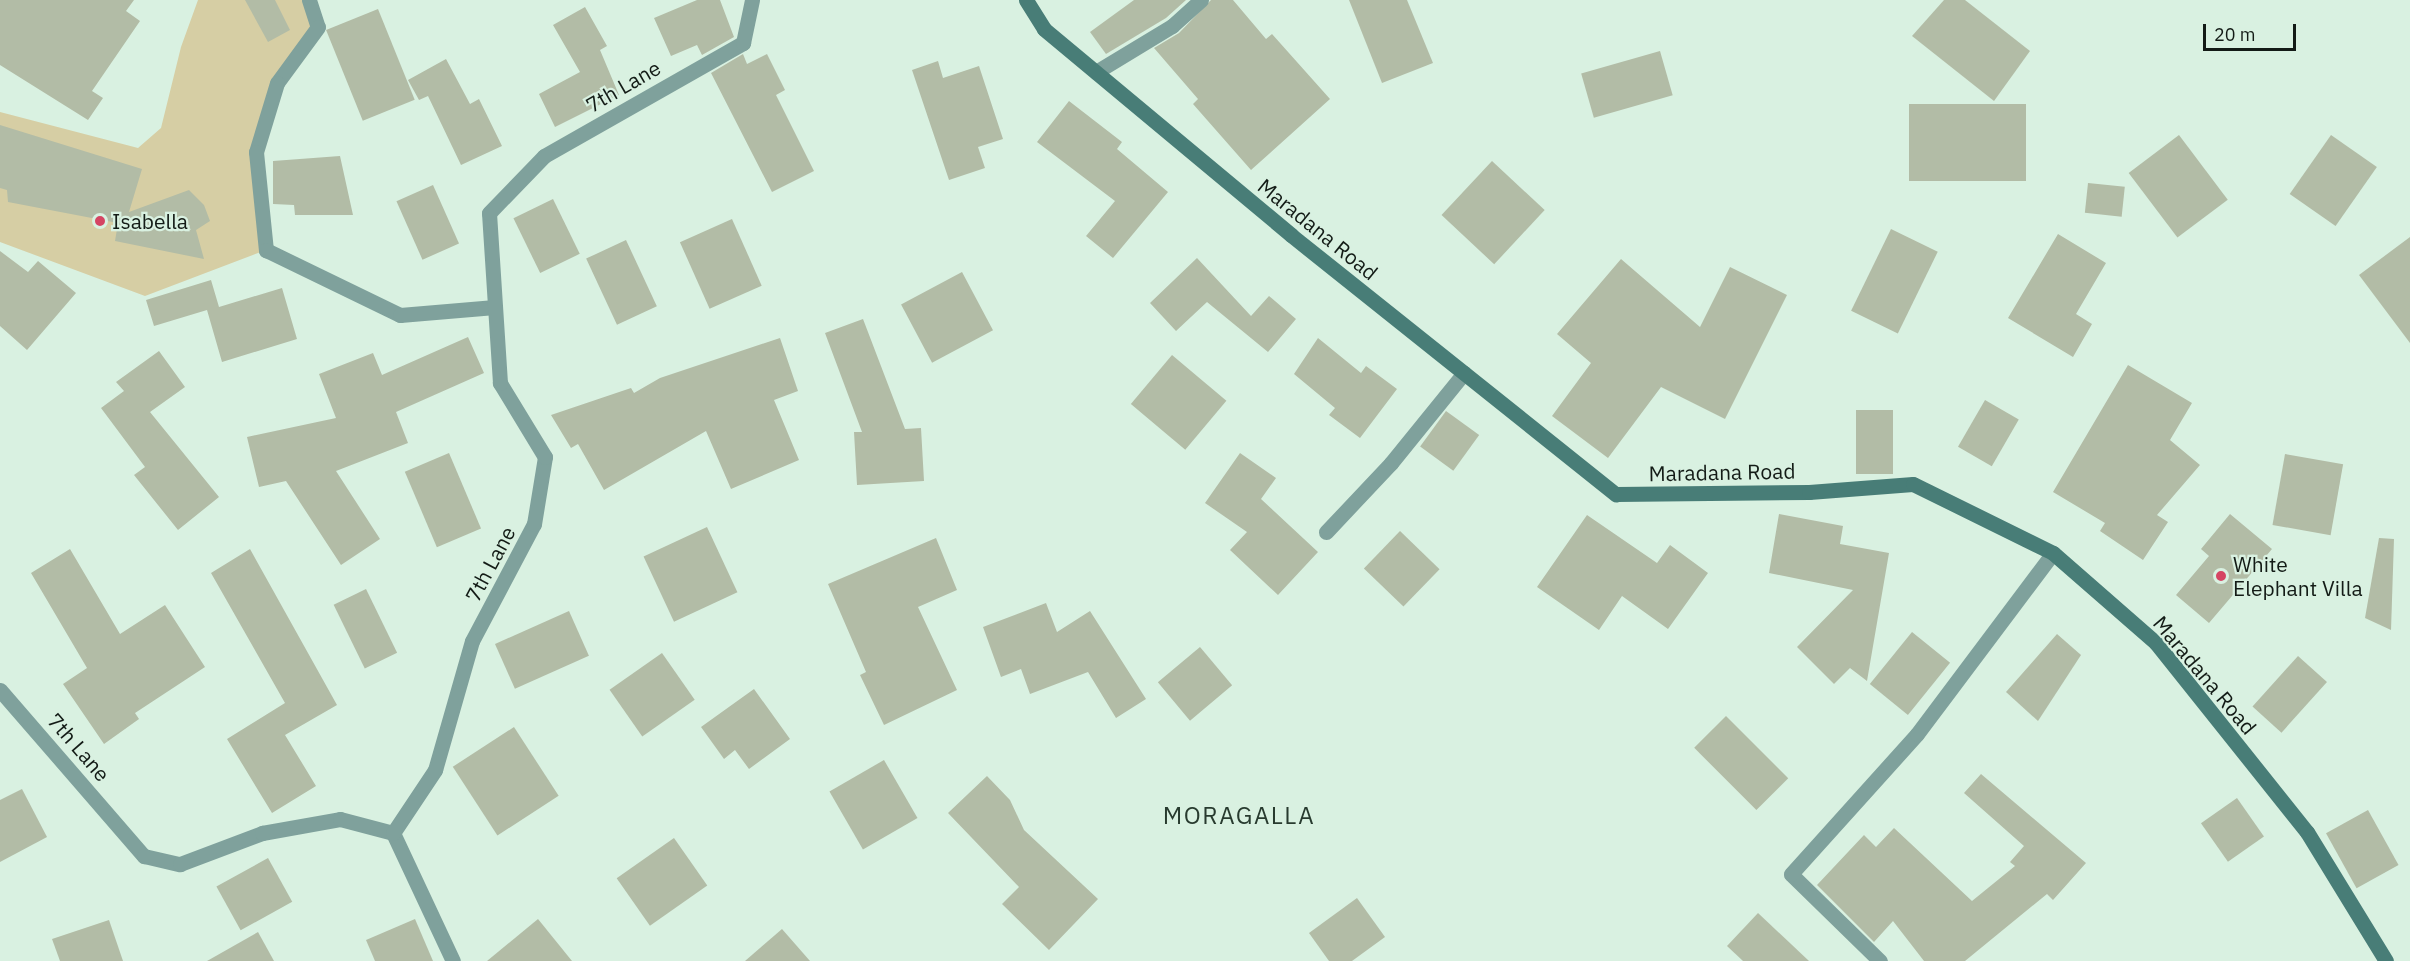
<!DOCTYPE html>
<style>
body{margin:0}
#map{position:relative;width:2410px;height:961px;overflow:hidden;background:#d9f1e1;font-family:"IBM Plex Sans",sans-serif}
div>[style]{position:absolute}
.green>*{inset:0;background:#d6cea4}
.building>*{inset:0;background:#b2bca6;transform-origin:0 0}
.street>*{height:15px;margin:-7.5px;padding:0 7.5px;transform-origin:7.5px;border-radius:7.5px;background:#7fa19c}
.secondary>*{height:15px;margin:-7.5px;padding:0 7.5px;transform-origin:7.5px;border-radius:7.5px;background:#487d77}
.dots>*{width:16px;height:16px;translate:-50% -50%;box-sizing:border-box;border:3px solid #d9f1e1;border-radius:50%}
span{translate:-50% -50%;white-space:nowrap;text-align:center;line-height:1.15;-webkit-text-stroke:4.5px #d9f1e1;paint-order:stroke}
.street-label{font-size:21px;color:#131b16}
.poi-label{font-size:21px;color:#131b16}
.left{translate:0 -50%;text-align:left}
.quarter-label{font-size:24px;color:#283b2f;letter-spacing:1.5px}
.scale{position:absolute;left:2203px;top:24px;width:93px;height:27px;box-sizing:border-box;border:3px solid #131b16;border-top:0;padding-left:8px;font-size:18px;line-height:21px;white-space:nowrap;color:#131b16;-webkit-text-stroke:4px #d9f1e1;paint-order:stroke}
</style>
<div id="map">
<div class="green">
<div style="clip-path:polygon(198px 0,308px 0,318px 27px,277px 83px,256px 152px,266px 250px,145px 296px,0 242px,0 112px,138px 148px,161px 128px,181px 47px)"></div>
</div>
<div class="building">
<div style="clip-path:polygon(0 0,134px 0,126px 11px,140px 21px,92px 91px,103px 98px,88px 120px,0 65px)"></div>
<div style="clip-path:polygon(245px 0,275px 0,290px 30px,268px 42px)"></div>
<div style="clip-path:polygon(697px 0,720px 0,734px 37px,702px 55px,697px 45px,671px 56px,654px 18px)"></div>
<div style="clip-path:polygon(1134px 0,1186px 0,1166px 18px,1106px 54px,1090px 32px)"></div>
<div style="clip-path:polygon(1211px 0,1233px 0,1266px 39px,1272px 34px,1330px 99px,1251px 170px,1193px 104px,1198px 99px,1154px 48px,1179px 33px)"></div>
<div style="clip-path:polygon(1349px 0,1407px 0,1433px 63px,1382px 83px)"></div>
<div style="clip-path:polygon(1944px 0,1965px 0,2030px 51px,1994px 101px,1912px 36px)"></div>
<div style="clip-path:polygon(585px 7px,607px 46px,600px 50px,619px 95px,555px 127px,539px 94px,580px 72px,553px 25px)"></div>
<div style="left:378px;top:9px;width:98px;height:56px;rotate:68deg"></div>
<div style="left:1660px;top:51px;width:46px;height:82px;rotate:74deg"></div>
<div style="clip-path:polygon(743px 54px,747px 64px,767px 54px,785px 90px,776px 95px,814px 171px,772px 192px,711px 73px)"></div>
<div style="clip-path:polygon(446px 59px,470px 104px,479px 99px,502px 146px,461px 165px,428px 96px,419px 100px,408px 80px)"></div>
<div style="clip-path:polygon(938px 61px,943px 78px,979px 66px,1003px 139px,978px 147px,985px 168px,949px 180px,912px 70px)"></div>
<div style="clip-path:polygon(1069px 101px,1122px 142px,1117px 149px,1168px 192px,1113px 258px,1086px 236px,1115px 201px,1037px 142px)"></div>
<div style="left:1909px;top:104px;width:117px;height:77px"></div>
<div style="clip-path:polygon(0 125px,142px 169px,129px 212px,189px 190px,204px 205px,210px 221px,196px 230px,204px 259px,115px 241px,118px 223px,8px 202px,7px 190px,0 188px)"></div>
<div style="left:2179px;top:135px;width:81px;height:63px;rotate:53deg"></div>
<div style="left:2331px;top:135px;width:56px;height:72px;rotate:35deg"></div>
<div style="clip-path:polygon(340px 156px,353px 215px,295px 215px,294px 205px,273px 204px,273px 161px)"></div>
<div style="left:1492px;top:161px;width:72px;height:74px;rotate:43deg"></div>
<div style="left:2088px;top:183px;width:37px;height:30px;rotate:6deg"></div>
<div style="left:433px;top:185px;width:64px;height:40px;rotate:66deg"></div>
<div style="left:553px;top:199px;width:61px;height:44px;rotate:64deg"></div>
<div style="left:732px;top:219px;width:73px;height:57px;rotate:66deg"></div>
<div style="left:1891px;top:229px;width:52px;height:91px;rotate:26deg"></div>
<div style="clip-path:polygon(2058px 234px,2106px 263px,2076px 314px,2092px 324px,2073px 357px,2008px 318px)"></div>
<div style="clip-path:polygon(2410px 237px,2410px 343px,2359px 275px)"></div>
<div style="left:626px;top:240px;width:73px;height:44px;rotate:65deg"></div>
<div style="clip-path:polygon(0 251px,28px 272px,38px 261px,76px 293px,27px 350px,0 326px)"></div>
<div style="clip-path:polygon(1197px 258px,1251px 316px,1269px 296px,1296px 319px,1268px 352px,1207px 302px,1176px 331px,1150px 303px)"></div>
<div style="clip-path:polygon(1621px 259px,1700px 327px,1730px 267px,1787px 295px,1725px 419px,1661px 387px,1608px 458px,1552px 416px,1591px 363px,1557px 334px)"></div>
<div style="left:962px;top:272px;width:66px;height:69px;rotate:62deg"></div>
<div style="clip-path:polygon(211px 280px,219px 307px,282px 288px,297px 339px,222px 362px,207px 310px,154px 326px,146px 300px)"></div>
<div style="clip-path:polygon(863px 319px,905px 429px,921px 428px,924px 481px,857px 485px,854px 432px,862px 432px,825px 333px)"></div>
<div style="clip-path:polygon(468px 337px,484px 373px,396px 412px,408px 443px,336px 471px,380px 539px,341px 565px,286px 481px,259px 487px,247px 437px,336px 418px,319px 374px,373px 353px,382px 375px)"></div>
<div style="clip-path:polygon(780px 338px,798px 391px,774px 400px,799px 460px,731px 489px,706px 431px,604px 490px,578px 444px,571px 448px,551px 415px,631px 388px,634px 393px,660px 378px)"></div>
<div style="clip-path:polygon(1318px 338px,1361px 373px,1366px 366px,1397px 389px,1360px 438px,1329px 415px,1335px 408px,1294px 374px)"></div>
<div style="clip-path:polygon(159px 351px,185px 387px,150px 412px,219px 497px,178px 530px,134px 475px,145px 467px,101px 408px,124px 391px,116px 382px)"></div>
<div style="left:1172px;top:355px;width:71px;height:64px;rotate:40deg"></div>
<div style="clip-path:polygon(2128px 365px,2192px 403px,2170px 440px,2200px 465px,2157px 515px,2168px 522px,2143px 560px,2100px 531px,2105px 523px,2053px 492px)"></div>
<div style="left:1985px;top:400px;width:39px;height:54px;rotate:30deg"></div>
<div style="left:1856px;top:410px;width:37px;height:64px"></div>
<div style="left:1446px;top:411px;width:41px;height:44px;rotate:36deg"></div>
<div style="left:449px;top:453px;width:82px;height:48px;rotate:67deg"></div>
<div style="clip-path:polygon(1240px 453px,1276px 478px,1261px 499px,1318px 552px,1278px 595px,1230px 550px,1247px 532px,1205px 503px)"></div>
<div style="left:2285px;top:454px;width:59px;height:72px;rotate:10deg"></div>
<div style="clip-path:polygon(1779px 514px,1843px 526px,1840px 544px,1889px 553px,1867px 681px,1850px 668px,1834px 684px,1797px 647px,1853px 590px,1769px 573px)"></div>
<div style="clip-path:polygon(2230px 514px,2272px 549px,2209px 623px,2176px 595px,2209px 556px,2201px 549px)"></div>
<div style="clip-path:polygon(1587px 515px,1657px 563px,1670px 545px,1708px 573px,1668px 629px,1622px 596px,1599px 630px,1537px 587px)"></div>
<div style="left:707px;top:527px;width:72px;height:70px;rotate:65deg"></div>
<div style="left:1400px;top:531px;width:55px;height:52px;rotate:44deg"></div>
<div style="clip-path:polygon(936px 538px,957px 590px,918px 607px,957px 690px,884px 725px,860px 675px,866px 672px,828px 584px)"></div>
<div style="clip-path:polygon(2379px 538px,2394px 539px,2391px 630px,2365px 618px)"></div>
<div style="clip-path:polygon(70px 549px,120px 634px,165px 605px,205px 667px,135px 713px,139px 719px,104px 744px,63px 684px,87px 668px,31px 573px)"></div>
<div style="clip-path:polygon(250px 549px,337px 705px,285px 735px,316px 786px,272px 813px,227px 739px,285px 703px,211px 573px)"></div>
<div style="left:366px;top:589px;width:71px;height:36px;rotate:64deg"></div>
<div style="clip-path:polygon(1046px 603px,1057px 632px,1090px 611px,1146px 699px,1116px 718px,1088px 672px,1030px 694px,1021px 669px,1001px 677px,983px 627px)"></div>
<div style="left:569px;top:611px;width:49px;height:81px;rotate:66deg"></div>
<div style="left:1912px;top:632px;width:49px;height:67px;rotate:39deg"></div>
<div style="clip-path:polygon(2057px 634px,2081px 655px,2038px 721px,2006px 692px)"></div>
<div style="left:1200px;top:647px;width:50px;height:55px;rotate:50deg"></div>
<div style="left:662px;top:653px;width:57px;height:64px;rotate:55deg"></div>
<div style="left:2298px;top:656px;width:39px;height:68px;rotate:42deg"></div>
<div style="clip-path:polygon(754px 689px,790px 739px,749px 769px,735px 750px,724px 759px,701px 727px)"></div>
<div style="left:1726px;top:716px;width:88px;height:45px;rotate:45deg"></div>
<div style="left:514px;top:727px;width:82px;height:73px;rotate:57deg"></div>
<div style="left:884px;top:760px;width:67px;height:63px;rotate:60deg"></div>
<div style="clip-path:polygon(1981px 774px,2086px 863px,2053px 900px,2047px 894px,1965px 961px,1924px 961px,1893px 921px,1874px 942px,1817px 885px,1864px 835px,1876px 847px,1894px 828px,1972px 901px,2015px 866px,2010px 862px,2024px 846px,1964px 793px)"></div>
<div style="clip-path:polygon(987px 776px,1010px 800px,1024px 830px,1098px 899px,1049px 950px,1002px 904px,1019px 887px,948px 813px)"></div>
<div style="clip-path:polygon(22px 789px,47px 837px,0 862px,0 800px)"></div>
<div style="left:2237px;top:798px;width:47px;height:44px;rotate:55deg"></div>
<div style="left:2368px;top:810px;width:63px;height:48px;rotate:61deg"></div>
<div style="left:674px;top:838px;width:58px;height:70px;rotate:55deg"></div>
<div style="left:268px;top:858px;width:50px;height:59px;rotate:61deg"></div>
<div style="clip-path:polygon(1357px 898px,1385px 937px,1352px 961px,1329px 961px,1309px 933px)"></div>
<div style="clip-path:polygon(1758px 913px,1809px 961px,1743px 961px,1727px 946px)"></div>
<div style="clip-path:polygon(415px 919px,433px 961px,375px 961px,366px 940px)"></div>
<div style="clip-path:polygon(538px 919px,572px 961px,487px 961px)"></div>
<div style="clip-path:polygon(109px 920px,123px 961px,60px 961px,52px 939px)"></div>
<div style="clip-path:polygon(782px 929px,810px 961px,745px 961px)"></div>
<div style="clip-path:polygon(258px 932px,274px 961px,207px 961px)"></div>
</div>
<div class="street">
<div style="left:309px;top:0;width:28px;rotate:72deg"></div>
<div style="left:318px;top:27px;width:69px;rotate:126.2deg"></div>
<div style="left:277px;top:83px;width:72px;rotate:106.9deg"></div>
<div style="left:256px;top:152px;width:99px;rotate:84.2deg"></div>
<div style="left:266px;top:250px;width:149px;rotate:25.9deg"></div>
<div style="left:400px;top:315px;width:95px;rotate:-4.8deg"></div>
<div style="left:1096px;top:72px;width:89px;rotate:-31.2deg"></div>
<div style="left:1172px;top:26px;width:39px;rotate:-42deg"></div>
<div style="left:1326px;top:532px;width:95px;rotate:-46.7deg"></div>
<div style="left:1391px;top:463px;width:116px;rotate:-51deg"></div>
<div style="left:0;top:690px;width:220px;rotate:49.1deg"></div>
<div style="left:144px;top:856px;width:37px;rotate:13deg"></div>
<div style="left:180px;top:864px;width:88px;rotate:-20.7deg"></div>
<div style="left:262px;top:833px;width:79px;rotate:-10.2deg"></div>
<div style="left:340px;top:819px;width:55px;rotate:14.8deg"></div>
<div style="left:393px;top:833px;width:141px;rotate:64.9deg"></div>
<div style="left:393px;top:833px;width:76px;rotate:-56.3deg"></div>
<div style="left:435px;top:770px;width:134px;rotate:-74deg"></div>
<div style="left:472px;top:641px;width:132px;rotate:-62.1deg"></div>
<div style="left:534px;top:524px;width:68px;rotate:-80.7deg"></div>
<div style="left:545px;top:457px;width:87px;rotate:-121.3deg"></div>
<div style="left:500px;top:383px;width:170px;rotate:-93.7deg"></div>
<div style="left:489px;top:213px;width:79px;rotate:-46deg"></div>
<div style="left:544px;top:156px;width:229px;rotate:-29.6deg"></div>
<div style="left:743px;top:43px;width:44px;rotate:-78.2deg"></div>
<div style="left:1880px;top:961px;width:124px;rotate:-135.7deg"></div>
<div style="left:1791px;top:874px;width:188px;rotate:-48deg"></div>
<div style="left:1917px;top:734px;width:226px;rotate:-53.1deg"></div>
</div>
<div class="secondary">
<div style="left:1026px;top:0;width:34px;rotate:58deg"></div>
<div style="left:1044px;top:29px;width:322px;rotate:39.8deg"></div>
<div style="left:1291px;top:235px;width:416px;rotate:38.6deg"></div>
<div style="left:1616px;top:494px;width:193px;rotate:-0.6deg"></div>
<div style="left:1809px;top:492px;width:104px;rotate:-4.4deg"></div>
<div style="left:1913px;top:484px;width:156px;rotate:26.2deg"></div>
<div style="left:2053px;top:553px;width:137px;rotate:41.1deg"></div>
<div style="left:2156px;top:643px;width:242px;rotate:51.4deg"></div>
<div style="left:2307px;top:832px;width:151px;rotate:58.5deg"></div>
</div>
<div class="dots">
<div style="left:100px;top:221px;background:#d54563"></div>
<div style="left:2221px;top:576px;background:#d54563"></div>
</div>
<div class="street-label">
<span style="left:623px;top:86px;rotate:-30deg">7th Lane</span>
<span style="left:1318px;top:229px;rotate:39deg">Maradana Road</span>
<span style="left:1722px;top:472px;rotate:-1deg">Maradana Road</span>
<span style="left:490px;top:564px;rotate:-62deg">7th Lane</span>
<span style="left:2205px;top:675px;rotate:50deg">Maradana Road</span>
<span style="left:79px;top:747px;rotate:49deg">7th Lane</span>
</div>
<div class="poi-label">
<span class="left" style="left:112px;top:221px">Isabella</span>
<span class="left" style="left:2233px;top:576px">White<br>Elephant Villa</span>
</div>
<div class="quarter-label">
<span style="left:1239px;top:816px">MORAGALLA</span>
</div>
<div class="scale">20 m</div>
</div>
